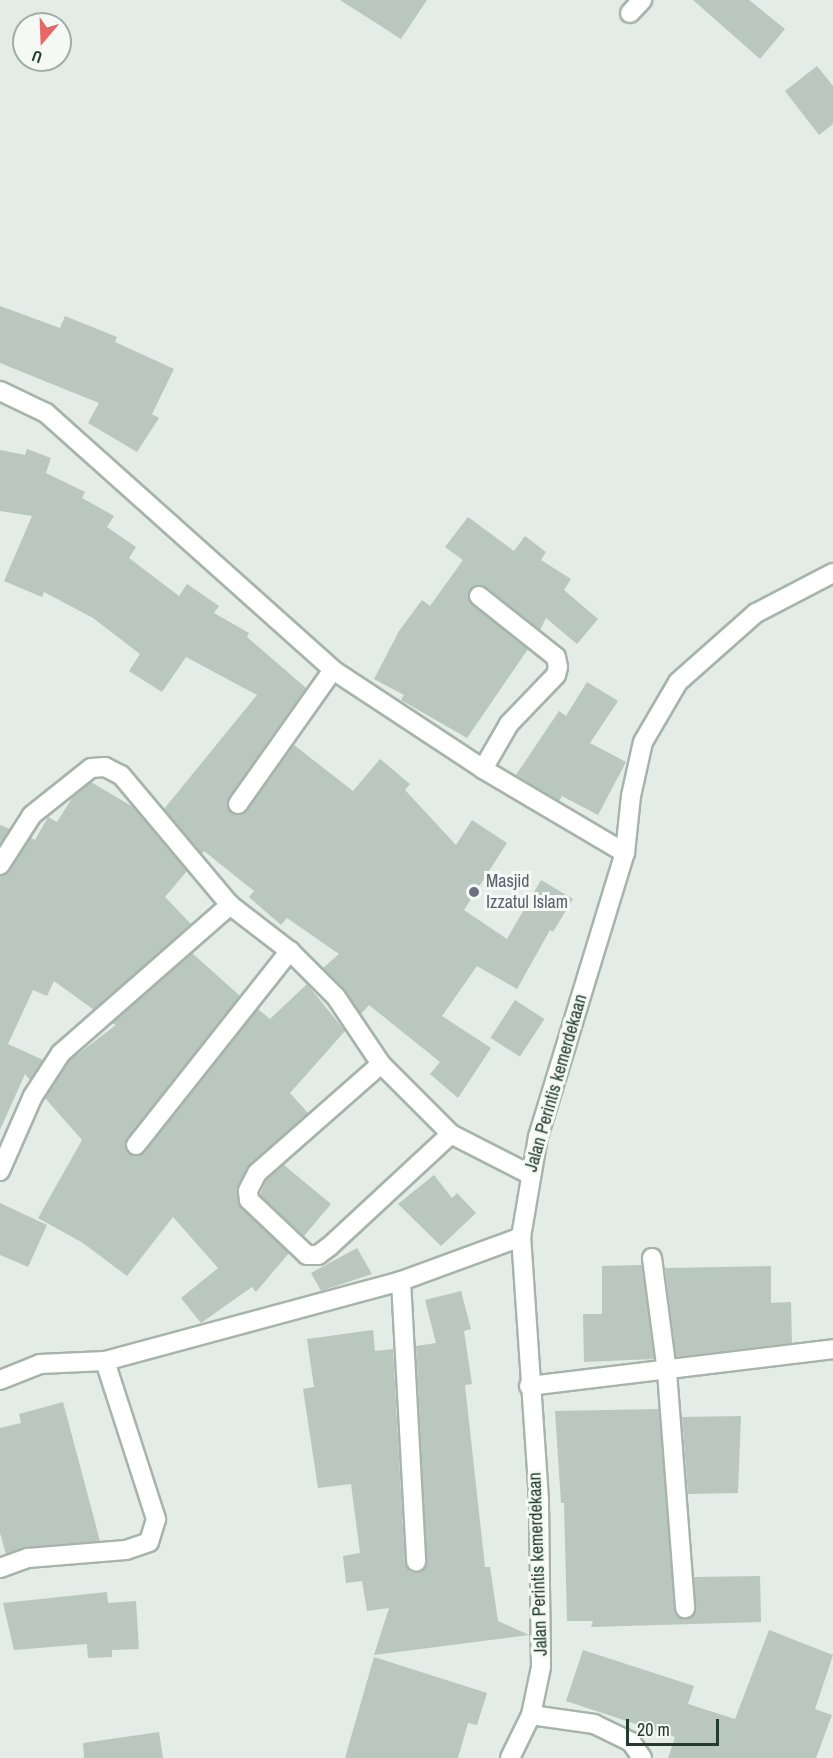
<!DOCTYPE html>
<style>
body{margin:0}
#map{position:relative;width:833px;height:1758px;overflow:hidden;background:#e3ece6;font-family:"Archivo Narrow",sans-serif}
div>[style]{position:absolute}
.building>*{inset:0;background:#b9c7be;transform-origin:0 0}
.roads{filter:drop-shadow(2px 0 #a6b4ab) drop-shadow(-2px 0 #a6b4ab) drop-shadow(0 2px #a6b4ab) drop-shadow(0 -2px #a6b4ab)}
.minor>*{height:18px;margin:-9px;padding:0 9px;transform-origin:9px;border-radius:9px;background:#fff}
.tertiary>*{height:18px;margin:-9px;padding:0 9px;transform-origin:9px;border-radius:9px;background:#fff}
.dots>*{width:16px;height:16px;translate:-50% -50%;box-sizing:border-box;border:3px solid #f4f9f5;border-radius:50%}
span{translate:-50% -50%;white-space:nowrap;text-align:center;line-height:1.15;-webkit-text-stroke:6px #f4f9f5;paint-order:stroke}
.worship-label{font-size:18px;color:#5b616d}
.left{translate:0 -50%;text-align:left}
.street-label{font-size:18px;color:#243c2f}
.north{position:absolute;left:12px;top:12px;width:60px;height:60px;box-sizing:border-box;background:#f4f9f5;border:2px solid #a1ada6;border-radius:50%;rotate:199deg;font-size:16px;font-weight:700;line-height:24px;text-align:center;color:#243c2f}
.north::after{content:'';display:block;margin:auto;width:21px;height:27px;background:#e86568;clip-path:polygon(50% 0,100% 100%,50% 72%,0 100%)}
.scale{position:absolute;left:626px;top:1719px;width:93px;height:27px;box-sizing:border-box;border:3px solid #243c2f;border-top:0;padding-left:8px;font-size:18px;line-height:21px;white-space:nowrap;color:#243c2f;-webkit-text-stroke:4px #f4f9f5;paint-order:stroke}
</style>
<div id="map">
<div class="building">
<div style="clip-path:polygon(340px 0,427px 0,401px 39px)"></div>
<div style="clip-path:polygon(693px 0,749px 0,785px 29px,760px 59px)"></div>
<div style="clip-path:polygon(817px 66px,833px 86px,833px 124px,819px 135px,785px 91px)"></div>
<div style="clip-path:polygon(0 306px,60px 328px,65px 316px,117px 337px,115px 342px,174px 369px,152px 414px,159px 418px,137px 452px,88px 423px,99px 403px,0 363px)"></div>
<div style="clip-path:polygon(27px 449px,51px 458px,46px 473px,85px 492px,82px 498px,114px 516px,107px 527px,136px 547px,129px 558px,179px 596px,187px 584px,219px 606px,214px 613px,249px 633px,247px 637px,306px 688px,229px 797px,231px 813px,238px 815px,247px 811px,294px 745px,353px 791px,380px 759px,410px 784px,405px 790px,456px 845px,472px 820px,507px 843px,464px 910px,507px 939px,541px 880px,573px 899px,553px 932px,550px 930px,517px 989px,477px 966px,442px 1016px,491px 1048px,458px 1098px,430px 1074px,440px 1062px,369px 1005px,361px 1014px,323px 968px,339px 954px,287px 918px,281px 925px,249px 897px,254px 891px,204px 851px,201px 854px,164px 809px,257px 695px,186px 657px,162px 692px,129px 671px,140px 654px,93px 618px,44px 592px,42px 597px,4px 581px,32px 516px,0 511px,0 450px,25px 455px)"></div>
<div style="clip-path:polygon(468px 517px,514px 551px,525px 536px,546px 552px,541px 560px,571px 579px,564px 590px,598px 619px,577px 644px,546px 618px,540px 630px,486px 587px,471px 589px,468px 595px,472px 604px,528px 649px,467px 738px,401px 700px,404px 695px,374px 679px,399px 631px,422px 600px,430px 606px,463px 560px,445px 547px)"></div>
<div style="clip-path:polygon(587px 682px,618px 701px,590px 743px,626px 762px,598px 815px,562px 796px,559px 801px,516px 775px,559px 711px,566px 716px)"></div>
<div style="clip-path:polygon(91px 782px,133px 807px,187px 871px,165px 897px,191px 924px,94px 1010px,54px 981px,47px 996px,33px 990px,8px 1044px,43px 1060px,30px 1080px,25px 1074px,0 1130px,0 876px,9px 871px,31px 838px,35px 840px,48px 817px,57px 822px,72px 798px)"></div>
<div style="clip-path:polygon(0 825px,10px 829px,0 844px)"></div>
<div style="clip-path:polygon(192px 953px,240px 996px,127px 1138px,125px 1149px,130px 1154px,145px 1152px,258px 1009px,270px 1019px,307px 984px,345px 1031px,290px 1093px,308px 1113px,250px 1165px,238px 1187px,241px 1208px,289px 1253px,256px 1292px,252px 1287px,201px 1323px,181px 1298px,218px 1268px,173px 1217px,127px 1276px,83px 1243px,38px 1218px,82px 1140px,45px 1098px,70px 1060px,116px 1025px,112px 1023px)"></div>
<div style="left:515px;top:1000px;width:35px;height:45px;rotate:33deg"></div>
<div style="clip-path:polygon(284px 1165px,331px 1204px,304px 1236px,260px 1195px,266px 1180px)"></div>
<div style="clip-path:polygon(434px 1175px,452px 1198px,457px 1193px,476px 1213px,441px 1246px,398px 1204px)"></div>
<div style="clip-path:polygon(0 1203px,47px 1225px,28px 1267px,0 1255px)"></div>
<div style="clip-path:polygon(357px 1248px,372px 1274px,321px 1291px,311px 1273px)"></div>
<div style="clip-path:polygon(642px 1265px,654px 1359px,584px 1362px,583px 1314px,602px 1314px,602px 1266px)"></div>
<div style="clip-path:polygon(771px 1266px,771px 1303px,791px 1302px,792px 1343px,676px 1357px,665px 1268px)"></div>
<div style="clip-path:polygon(461px 1291px,471px 1329px,464px 1331px,472px 1384px,465px 1385px,485px 1567px,490px 1567px,498px 1621px,529px 1635px,374px 1655px,389px 1608px,367px 1611px,362px 1581px,346px 1583px,343px 1556px,360px 1553px,351px 1484px,318px 1488px,303px 1389px,314px 1387px,307px 1339px,373px 1330px,375px 1351px,393px 1349px,405px 1563px,410px 1572px,417px 1573px,427px 1561px,416px 1346px,436px 1343px,425px 1300px)"></div>
<div style="clip-path:polygon(63px 1402px,100px 1541px,27px 1547px,6px 1554px,0 1533px,0 1428px,21px 1423px,19px 1414px)"></div>
<div style="clip-path:polygon(659px 1409px,675px 1614px,685px 1619px,695px 1613px,694px 1577px,760px 1576px,761px 1622px,591px 1627px,593px 1621px,567px 1621px,564px 1503px,561px 1503px,555px 1411px)"></div>
<div style="clip-path:polygon(741px 1416px,738px 1493px,688px 1494px,682px 1417px)"></div>
<div style="clip-path:polygon(107px 1592px,108px 1603px,136px 1601px,139px 1649px,112px 1650px,112px 1657px,88px 1658px,87px 1644px,14px 1650px,3px 1603px)"></div>
<div style="clip-path:polygon(769px 1630px,833px 1655px,815px 1709px,832px 1715px,816px 1758px,668px 1758px,675px 1737px,566px 1701px,583px 1650px,694px 1686px,688px 1704px,735px 1719px)"></div>
<div style="clip-path:polygon(374px 1657px,487px 1693px,477px 1725px,468px 1723px,458px 1758px,345px 1758px)"></div>
<div style="clip-path:polygon(159px 1732px,163px 1758px,84px 1758px,83px 1743px)"></div>
</div>
<div class="roads">
<div class="minor">
<div style="left:630px;top:13px;width:18px;rotate:-47deg"></div>
<div style="left:0;top:391px;width:51px;rotate:25.6deg"></div>
<div style="left:46px;top:413px;width:385px;rotate:41.8deg"></div>
<div style="left:333px;top:670px;width:180px;rotate:33.4deg"></div>
<div style="left:483px;top:769px;width:165px;rotate:30.6deg"></div>
<div style="left:479px;top:596px;width:98px;rotate:38.4deg"></div>
<div style="left:556px;top:657px;width:10px;rotate:79deg"></div>
<div style="left:558px;top:667px;width:8px;rotate:104deg"></div>
<div style="left:556px;top:675px;width:68px;rotate:133.8deg"></div>
<div style="left:509px;top:724px;width:52px;rotate:120deg"></div>
<div style="left:238px;top:804px;width:164px;rotate:-54.7deg"></div>
<div style="left:0;top:865px;width:59px;rotate:-57.4deg"></div>
<div style="left:32px;top:815px;width:75px;rotate:-38.5deg"></div>
<div style="left:91px;top:768px;width:14px;rotate:-4deg"></div>
<div style="left:105px;top:767px;width:18px;rotate:27deg"></div>
<div style="left:121px;top:775px;width:170px;rotate:50deg"></div>
<div style="left:230px;top:905px;width:76px;rotate:37.5deg"></div>
<div style="left:290px;top:951px;width:65px;rotate:45deg"></div>
<div style="left:336px;top:997px;width:81px;rotate:56.1deg"></div>
<div style="left:381px;top:1064px;width:99px;rotate:45deg"></div>
<div style="left:381px;top:1064px;width:165px;rotate:138.7deg"></div>
<div style="left:257px;top:1173px;width:20px;rotate:117deg"></div>
<div style="left:248px;top:1191px;width:9px;rotate:84deg"></div>
<div style="left:249px;top:1200px;width:80px;rotate:43.5deg"></div>
<div style="left:307px;top:1255px;width:11px"></div>
<div style="left:318px;top:1255px;width:15px;rotate:-37deg"></div>
<div style="left:330px;top:1246px;width:165px;rotate:-42.8deg"></div>
<div style="left:451px;top:1134px;width:88px;rotate:27.1deg"></div>
<div style="left:136px;top:1145px;width:248px;rotate:-51.6deg"></div>
<div style="left:0;top:1171px;width:82px;rotate:-66.3deg"></div>
<div style="left:33px;top:1096px;width:51px;rotate:-56.9deg"></div>
<div style="left:61px;top:1053px;width:225px;rotate:-41.2deg"></div>
<div style="left:652px;top:1258px;width:115px;rotate:82.5deg"></div>
<div style="left:667px;top:1372px;width:237px;rotate:85.6deg"></div>
<div style="left:401px;top:1281px;width:281px;rotate:86.9deg"></div>
<div style="left:0;top:1380px;width:43px;rotate:-21.8deg"></div>
<div style="left:40px;top:1364px;width:65px;rotate:-2.6deg"></div>
<div style="left:105px;top:1361px;width:307px;rotate:-15.1deg"></div>
<div style="left:401px;top:1281px;width:128px;rotate:-20.1deg"></div>
<div style="left:529px;top:1386px;width:306px;rotate:-6.9deg"></div>
<div style="left:0;top:1568px;width:30px;rotate:-20deg"></div>
<div style="left:28px;top:1558px;width:98px;rotate:-4.7deg"></div>
<div style="left:126px;top:1550px;width:24px;rotate:-19deg"></div>
<div style="left:149px;top:1542px;width:24px;rotate:-73deg"></div>
<div style="left:156px;top:1519px;width:166px;rotate:-107.9deg"></div>
<div style="left:531px;top:1715px;width:64px;rotate:8.1deg"></div>
<div style="left:594px;top:1724px;width:41px;rotate:25.9deg"></div>
<div style="left:631px;top:1742px;width:19px;rotate:55deg"></div>
</div>
<div class="tertiary">
<div style="left:510px;top:1758px;width:48px;rotate:-64deg"></div>
<div style="left:531px;top:1715px;width:49px;rotate:-78.2deg"></div>
<div style="left:541px;top:1667px;width:167px;rotate:-90.7deg"></div>
<div style="left:539px;top:1500px;width:264px;rotate:-93.9deg"></div>
<div style="left:521px;top:1237px;width:101px;rotate:-80.4deg"></div>
<div style="left:538px;top:1137px;width:297px;rotate:-73deg"></div>
<div style="left:625px;top:853px;width:57px;rotate:-84deg"></div>
<div style="left:631px;top:796px;width:55px;rotate:-77.5deg"></div>
<div style="left:643px;top:742px;width:69px;rotate:-59.7deg"></div>
<div style="left:678px;top:682px;width:104px;rotate:-41.5deg"></div>
<div style="left:756px;top:613px;width:87px;rotate:-27.5deg"></div>
</div>
</div>
<div class="dots">
<div style="left:474px;top:892px;background:#6b7280"></div>
</div>
<div class="worship-label">
<span class="left" style="left:486px;top:892px">Masjid<br>Izzatul Islam</span>
</div>
<div class="street-label">
<span style="left:556px;top:1083px;rotate:-74deg">Jalan Perintis kemerdekaan</span>
<span style="left:538px;top:1564px;rotate:-92deg">Jalan Perintis kemerdekaan</span>
</div>
<div class="north">U</div>
<div class="scale">20 m</div>
</div>
